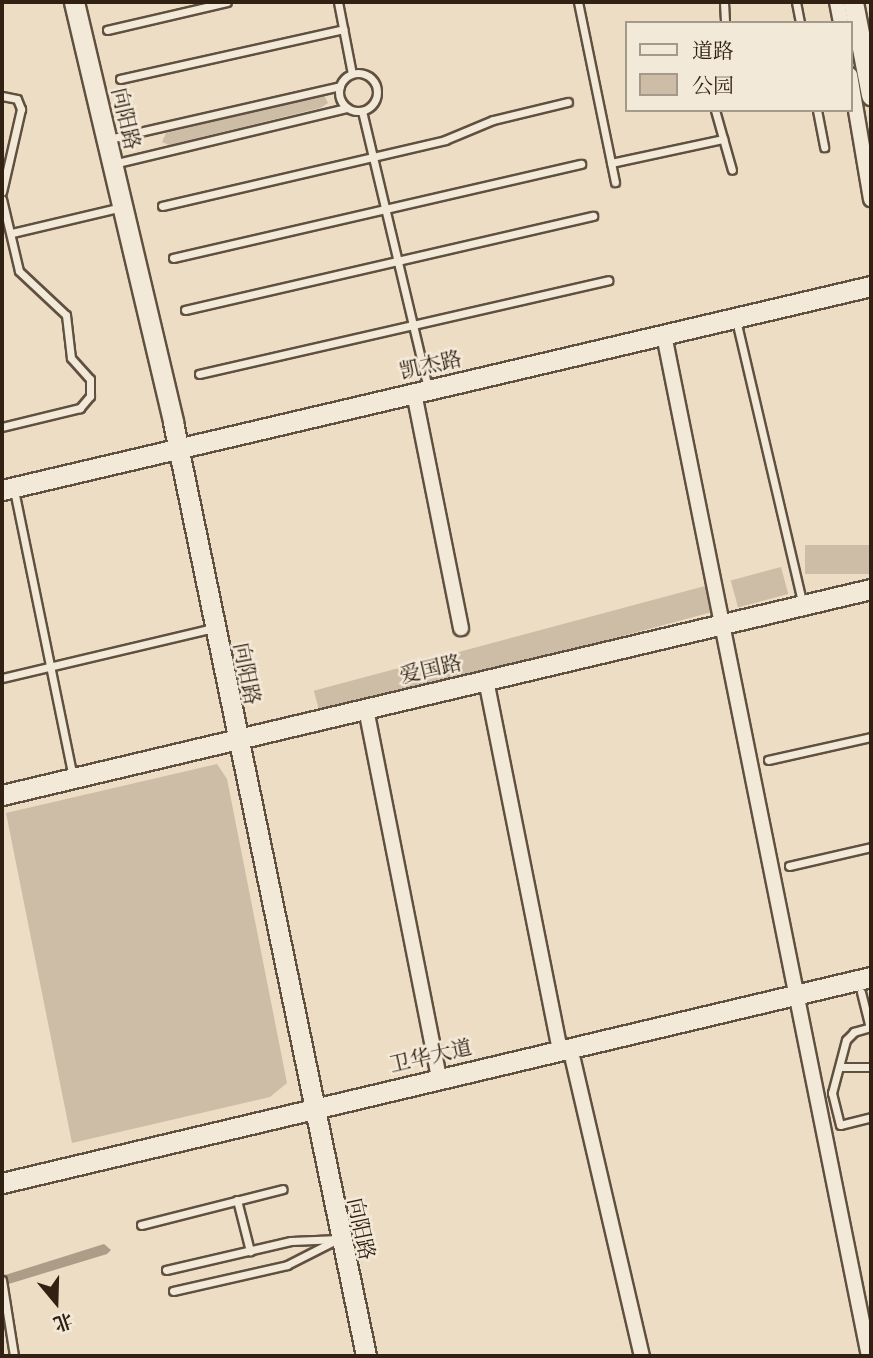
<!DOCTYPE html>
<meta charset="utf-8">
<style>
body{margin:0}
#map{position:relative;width:873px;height:1358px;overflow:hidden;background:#edddc4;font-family:"Libre Bodoni","Noto Serif SC",serif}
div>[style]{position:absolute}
.green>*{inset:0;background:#cdbda6;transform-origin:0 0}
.water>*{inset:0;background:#ad9d88}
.roads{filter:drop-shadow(2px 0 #60503f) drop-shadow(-2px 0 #60503f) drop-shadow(0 2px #60503f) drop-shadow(0 -2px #60503f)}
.lane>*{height:7px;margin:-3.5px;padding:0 3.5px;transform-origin:3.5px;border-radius:3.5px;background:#f3e9d9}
.lane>.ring{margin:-3.5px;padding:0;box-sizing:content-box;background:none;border:7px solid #f3e9d9;border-radius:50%}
.street>*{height:14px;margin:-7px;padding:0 7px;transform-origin:7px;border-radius:7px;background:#f3e9d9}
.secondary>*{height:19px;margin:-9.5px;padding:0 9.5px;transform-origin:9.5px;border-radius:9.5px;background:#f3e9d9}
span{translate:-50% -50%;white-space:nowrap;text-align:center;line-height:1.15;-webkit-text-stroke:5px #f3e9d9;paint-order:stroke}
.street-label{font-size:21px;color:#312113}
.frame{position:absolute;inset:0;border:4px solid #312113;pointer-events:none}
.legend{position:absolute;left:625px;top:21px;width:228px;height:91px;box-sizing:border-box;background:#f3e9d9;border:2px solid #a5998a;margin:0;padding:9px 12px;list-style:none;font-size:21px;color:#312113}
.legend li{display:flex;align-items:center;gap:14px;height:35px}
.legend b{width:35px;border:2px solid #a5998a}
.north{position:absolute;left:21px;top:1267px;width:70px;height:70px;-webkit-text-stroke:5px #f3e9d9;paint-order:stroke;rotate:161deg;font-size:19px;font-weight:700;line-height:28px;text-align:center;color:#312113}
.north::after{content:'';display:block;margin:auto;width:24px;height:32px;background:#312113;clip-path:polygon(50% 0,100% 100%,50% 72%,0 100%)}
</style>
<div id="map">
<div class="green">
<div style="clip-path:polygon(324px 95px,328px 103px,320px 108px,169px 145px,162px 142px,166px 133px)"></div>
<div style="left:871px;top:545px;width:29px;height:66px;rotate:90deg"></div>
<div style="left:781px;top:567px;width:28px;height:52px;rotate:75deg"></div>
<div style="left:705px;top:586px;width:27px;height:405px;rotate:75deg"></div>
<div style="clip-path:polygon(217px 764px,227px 779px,287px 1083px,270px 1097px,72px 1143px,6px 813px)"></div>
</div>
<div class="water">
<div style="clip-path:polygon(104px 1244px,111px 1250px,107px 1254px,2px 1286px,2px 1276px)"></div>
</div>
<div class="roads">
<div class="lane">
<div style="left:338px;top:2px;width:73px;rotate:79deg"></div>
<div style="left:578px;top:2px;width:184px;rotate:78.4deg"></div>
<div style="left:724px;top:2px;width:21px;rotate:87deg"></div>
<div style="left:796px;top:2px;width:21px;rotate:79deg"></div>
<div style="left:107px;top:30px;width:123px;rotate:-13.1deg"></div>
<div class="ring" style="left:339px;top:73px;width:31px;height:31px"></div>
<div style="left:120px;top:79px;width:229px;rotate:-12.6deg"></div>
<div style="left:2px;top:96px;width:15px;rotate:11deg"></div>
<div style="left:17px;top:99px;width:11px;rotate:68deg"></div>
<div style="left:21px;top:109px;width:85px;rotate:102.9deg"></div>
<div style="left:715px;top:110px;width:62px;rotate:74.2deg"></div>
<div style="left:817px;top:110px;width:38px;rotate:79deg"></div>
<div style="left:362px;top:111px;width:286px;rotate:76.6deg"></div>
<div style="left:109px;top:139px;width:237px;rotate:-12.9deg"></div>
<div style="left:611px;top:163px;width:115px;rotate:-12.1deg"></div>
<div style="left:113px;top:164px;width:241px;rotate:-13.5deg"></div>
<div style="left:2px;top:199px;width:74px;rotate:76.7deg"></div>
<div style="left:19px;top:271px;width:64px;rotate:43.1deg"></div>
<div style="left:66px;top:315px;width:43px;rotate:83.4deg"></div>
<div style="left:71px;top:358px;width:28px;rotate:48deg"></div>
<div style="left:90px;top:379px;width:17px;rotate:90deg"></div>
<div style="left:90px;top:396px;width:16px;rotate:130deg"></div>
<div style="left:80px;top:408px;width:80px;rotate:166.3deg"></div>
<div style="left:162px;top:206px;width:291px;rotate:-13.1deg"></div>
<div style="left:445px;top:140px;width:52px;rotate:-22.6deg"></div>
<div style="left:493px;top:120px;width:77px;rotate:-13.5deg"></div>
<div style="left:12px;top:233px;width:113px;rotate:-13.3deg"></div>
<div style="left:173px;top:258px;width:419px;rotate:-13deg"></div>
<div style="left:185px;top:310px;width:419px;rotate:-13deg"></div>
<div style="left:736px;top:320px;width:293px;rotate:76.8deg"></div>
<div style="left:199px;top:374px;width:420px;rotate:-12.9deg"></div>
<div style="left:14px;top:490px;width:293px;rotate:78.4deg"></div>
<div style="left:2px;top:678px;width:217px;rotate:-13.3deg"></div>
<div style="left:768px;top:760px;width:106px;rotate:-12.6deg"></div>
<div style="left:789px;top:866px;width:84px;rotate:-13deg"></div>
<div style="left:861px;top:992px;width:37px;rotate:76deg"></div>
<div style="left:871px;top:1027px;width:18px;rotate:164deg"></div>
<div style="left:854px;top:1032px;width:11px;rotate:135deg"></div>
<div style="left:846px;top:1040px;width:55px;rotate:104.8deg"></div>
<div style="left:832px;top:1093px;width:33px;rotate:76deg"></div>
<div style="left:840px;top:1125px;width:32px;rotate:-14deg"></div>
<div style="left:842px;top:1067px;width:29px"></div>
<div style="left:237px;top:1200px;width:53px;rotate:75.7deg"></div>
<div style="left:141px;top:1225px;width:146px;rotate:-14.2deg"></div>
<div style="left:166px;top:1270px;width:128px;rotate:-13.1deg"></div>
<div style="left:291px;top:1241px;width:48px;rotate:-2.4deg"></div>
<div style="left:2px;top:1280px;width:77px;rotate:81deg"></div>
<div style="left:173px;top:1291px;width:117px;rotate:-12.8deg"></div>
<div style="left:287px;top:1265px;width:51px;rotate:-27.1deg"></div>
</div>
<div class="street">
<div style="left:837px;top:2px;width:21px;rotate:79deg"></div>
<div style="left:850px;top:75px;width:126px;rotate:80.4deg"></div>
<div style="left:664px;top:335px;width:1041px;rotate:78.65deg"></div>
<div style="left:414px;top:393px;width:240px;rotate:78.7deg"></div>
<div style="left:486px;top:680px;width:377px;rotate:78.7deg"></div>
<div style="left:366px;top:709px;width:377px;rotate:78.8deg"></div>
<div style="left:573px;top:1060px;width:304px;rotate:76.9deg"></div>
</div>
<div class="secondary">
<div style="left:74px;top:2px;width:432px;rotate:76.7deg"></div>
<div style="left:173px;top:422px;width:954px;rotate:78.32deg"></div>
<div style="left:853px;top:2px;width:95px;rotate:79deg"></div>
<div style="left:2px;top:490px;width:893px;rotate:-13.21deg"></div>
<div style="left:2px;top:795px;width:893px;rotate:-13.34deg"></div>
<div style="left:2px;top:1183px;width:893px;rotate:-13.34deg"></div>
</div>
</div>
<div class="street-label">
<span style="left:125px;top:119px;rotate:77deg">向阳路</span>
<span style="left:431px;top:366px;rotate:-13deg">凯杰路</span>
<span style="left:431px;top:670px;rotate:-13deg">爱国路</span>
<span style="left:246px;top:674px;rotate:79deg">向阳路</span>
<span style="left:431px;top:1057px;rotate:-13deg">卫华大道</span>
<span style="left:360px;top:1229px;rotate:78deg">向阳路</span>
</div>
<div class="frame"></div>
<ul class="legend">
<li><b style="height:9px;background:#f3e9d9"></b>道路</li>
<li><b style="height:19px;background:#cdbda6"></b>公园</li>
</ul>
<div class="north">北</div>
</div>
